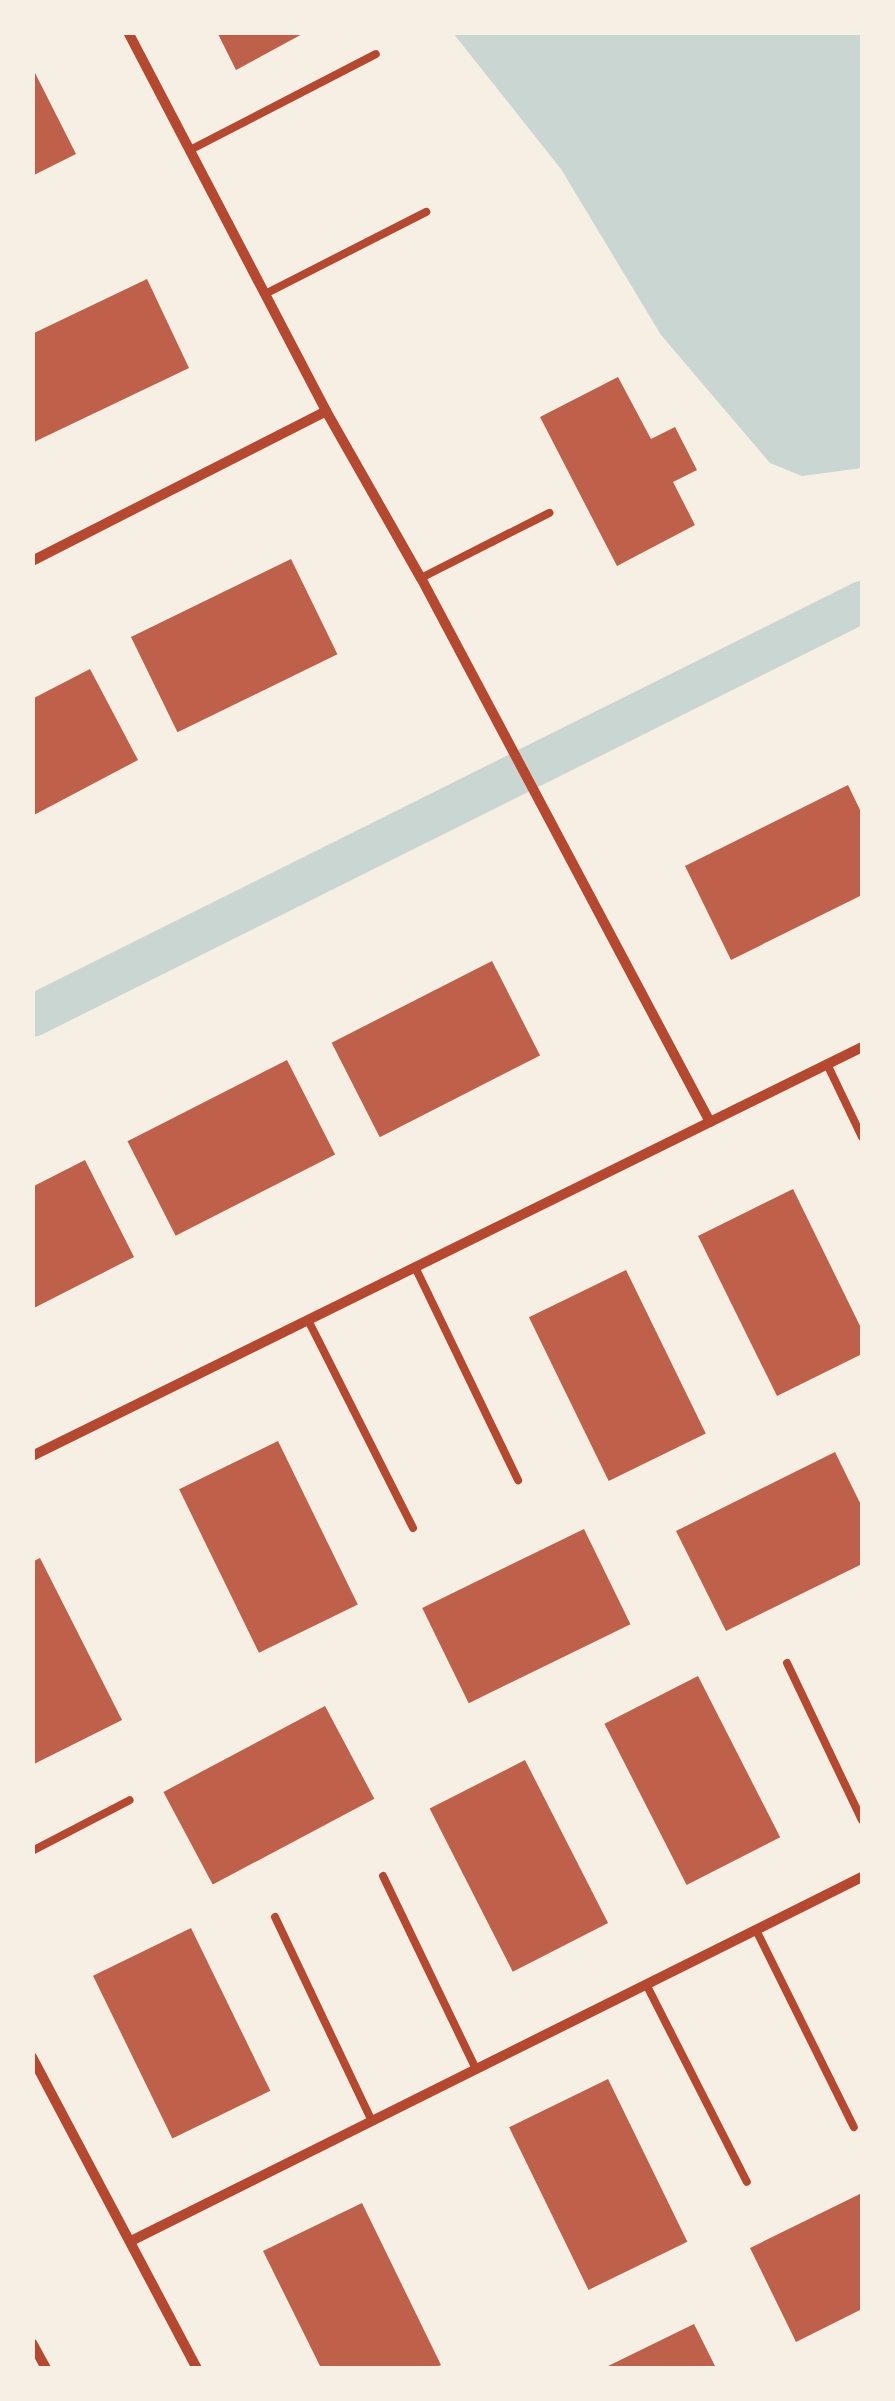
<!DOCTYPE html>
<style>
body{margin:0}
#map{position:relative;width:895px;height:2401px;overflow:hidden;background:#f6efe4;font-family:Inter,sans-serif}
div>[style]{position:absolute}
.water>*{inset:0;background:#c9d6d2}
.canal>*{height:42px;margin:-21px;padding:0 21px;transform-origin:21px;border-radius:21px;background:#c9d6d2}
.building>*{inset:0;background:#bf614a;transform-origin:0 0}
.service>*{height:8px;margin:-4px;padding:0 4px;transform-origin:4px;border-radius:4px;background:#b5482f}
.minor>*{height:10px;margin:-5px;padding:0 5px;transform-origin:5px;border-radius:5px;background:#b5482f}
span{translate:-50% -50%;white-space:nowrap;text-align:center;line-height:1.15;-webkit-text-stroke:10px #f6efe4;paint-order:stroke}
.frame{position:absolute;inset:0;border:35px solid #f6efe4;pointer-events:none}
</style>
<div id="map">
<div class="water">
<div style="clip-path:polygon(453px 33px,862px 33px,862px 468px,802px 476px,770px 463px,661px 335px,561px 169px)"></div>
</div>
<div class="canal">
<div style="left:32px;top:1016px;width:928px;rotate:-26.51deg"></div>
</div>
<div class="building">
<div style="clip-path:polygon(217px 32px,306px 32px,236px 70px)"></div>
<div style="clip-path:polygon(32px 67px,76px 154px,32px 176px)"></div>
<div style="clip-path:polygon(147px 279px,189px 368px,32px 443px,32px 334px)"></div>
<div style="clip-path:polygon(618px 377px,651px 439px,675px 427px,697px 470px,673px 482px,695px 525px,617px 566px,540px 417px)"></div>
<div style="left:291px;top:559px;width:106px;height:178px;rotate:64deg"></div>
<div style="clip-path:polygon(90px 669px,138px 760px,32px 816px,32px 699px)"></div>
<div style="clip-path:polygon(848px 785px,862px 814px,862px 895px,731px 960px,685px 866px)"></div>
<div style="left:492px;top:961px;width:106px;height:180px;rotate:63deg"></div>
<div style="left:287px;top:1060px;width:106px;height:179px;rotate:63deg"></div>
<div style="clip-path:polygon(85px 1160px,134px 1257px,32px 1309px,32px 1187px)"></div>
<div style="clip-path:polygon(793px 1189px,862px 1330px,862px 1354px,777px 1396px,698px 1236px)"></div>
<div style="left:626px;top:1270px;width:182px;height:108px;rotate:64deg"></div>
<div style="left:278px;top:1441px;width:182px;height:110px;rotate:64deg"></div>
<div style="clip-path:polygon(835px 1452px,862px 1507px,862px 1564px,726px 1631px,676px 1531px)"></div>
<div style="left:584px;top:1529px;width:106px;height:180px;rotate:64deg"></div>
<div style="clip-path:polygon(40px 1558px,122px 1720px,32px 1765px,32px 1562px)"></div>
<div style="left:698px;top:1676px;width:181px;height:105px;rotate:63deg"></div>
<div style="left:325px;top:1706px;width:105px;height:183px;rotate:62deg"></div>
<div style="left:525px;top:1760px;width:183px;height:107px;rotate:63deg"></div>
<div style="left:191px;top:1928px;width:181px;height:109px;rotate:64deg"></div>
<div style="left:608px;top:2079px;width:181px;height:110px;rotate:64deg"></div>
<div style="clip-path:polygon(862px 2193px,862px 2309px,796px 2342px,750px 2248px)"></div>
<div style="clip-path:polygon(362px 2203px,441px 2365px,434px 2368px,321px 2368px,263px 2251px)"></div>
<div style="clip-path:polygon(694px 2324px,716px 2368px,604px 2368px)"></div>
</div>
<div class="service">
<div style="left:190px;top:150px;width:209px;rotate:-27.3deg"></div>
<div style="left:265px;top:294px;width:181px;rotate:-27deg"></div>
<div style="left:421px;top:578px;width:144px;rotate:-26.9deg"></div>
<div style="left:827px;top:1064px;width:81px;rotate:64.4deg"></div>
<div style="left:415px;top:1267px;width:237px;rotate:64.2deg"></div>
<div style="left:308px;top:1320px;width:233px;rotate:63.2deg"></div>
<div style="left:787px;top:1663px;width:174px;rotate:64.5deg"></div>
<div style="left:32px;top:1851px;width:110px;rotate:-27.5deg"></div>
<div style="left:383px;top:1876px;width:214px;rotate:64.3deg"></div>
<div style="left:275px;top:1917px;width:226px;rotate:64.6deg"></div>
<div style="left:756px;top:1930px;width:220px;rotate:63.6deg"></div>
<div style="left:646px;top:1984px;width:222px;rotate:63deg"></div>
</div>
<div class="minor">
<div style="left:128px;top:32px;width:428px;rotate:62.4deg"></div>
<div style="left:326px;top:411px;width:192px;rotate:60.4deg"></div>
<div style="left:421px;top:578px;width:616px;rotate:62.02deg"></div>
<div style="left:32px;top:561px;width:330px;rotate:-27deg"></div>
<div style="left:32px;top:1456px;width:925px;rotate:-26.23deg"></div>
<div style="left:32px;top:2057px;width:352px;rotate:62.1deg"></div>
<div style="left:131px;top:2241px;width:817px;rotate:-26.47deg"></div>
<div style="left:32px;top:2343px;width:29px;rotate:61deg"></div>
</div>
<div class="frame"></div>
</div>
